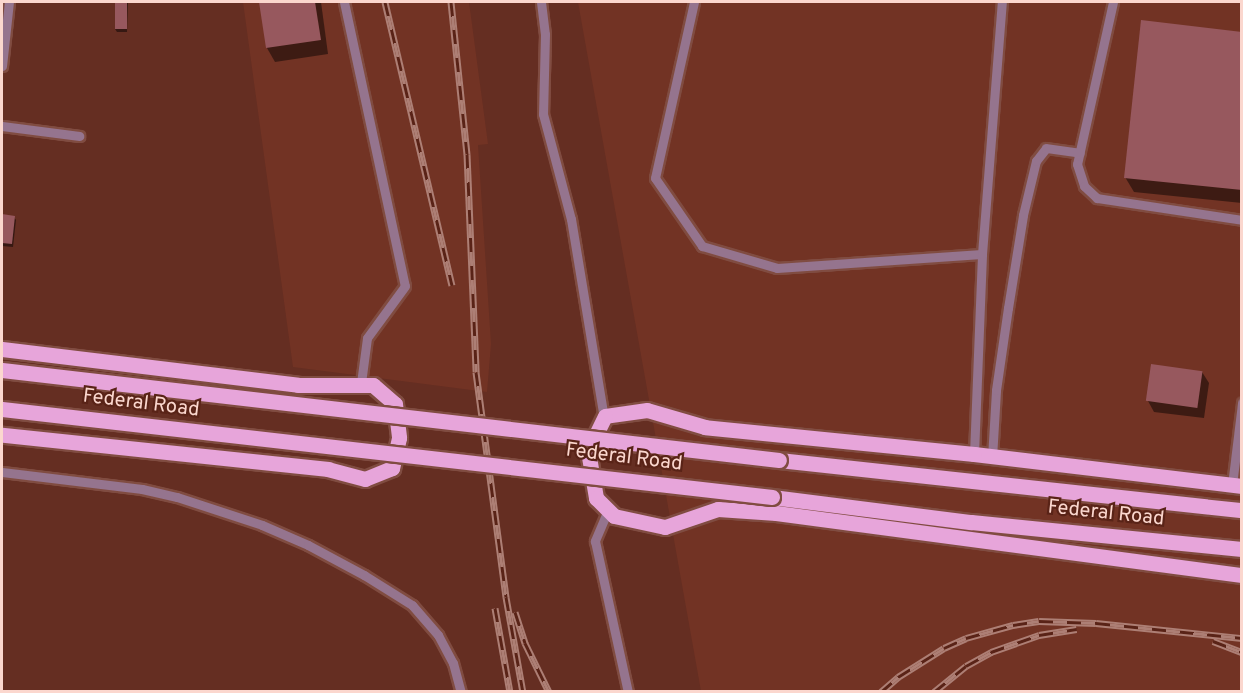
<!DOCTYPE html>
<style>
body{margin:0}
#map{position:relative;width:1243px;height:693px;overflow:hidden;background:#652e22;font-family:Overpass,sans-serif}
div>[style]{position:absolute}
.built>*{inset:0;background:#723324}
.shadow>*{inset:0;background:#0007}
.building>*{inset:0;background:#97585e;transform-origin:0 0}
.roads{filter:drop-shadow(2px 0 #804c41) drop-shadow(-2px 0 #804c41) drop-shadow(0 2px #804c41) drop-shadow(0 -2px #804c41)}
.lane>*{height:9px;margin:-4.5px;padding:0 4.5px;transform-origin:4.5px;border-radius:4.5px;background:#95748e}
.primary>*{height:15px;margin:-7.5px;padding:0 7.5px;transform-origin:7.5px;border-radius:7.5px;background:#e7a5da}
.rail>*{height:7px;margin-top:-3.5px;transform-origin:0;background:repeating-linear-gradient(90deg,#592317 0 14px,#ad7f75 0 28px);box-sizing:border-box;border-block:2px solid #ad7f75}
.bridges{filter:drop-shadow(2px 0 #804c41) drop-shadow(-2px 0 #804c41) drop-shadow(0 2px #804c41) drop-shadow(0 -2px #804c41)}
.primary-bridge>*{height:15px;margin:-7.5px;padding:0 7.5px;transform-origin:7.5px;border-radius:7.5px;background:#e7a5da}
span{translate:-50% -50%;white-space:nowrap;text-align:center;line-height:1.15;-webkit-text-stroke:4.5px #592317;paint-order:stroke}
.street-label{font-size:20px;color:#fbd7ce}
.frame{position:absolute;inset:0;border:3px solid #fbd7ce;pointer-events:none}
</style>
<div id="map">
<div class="built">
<div style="clip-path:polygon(243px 2px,469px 2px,488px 144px,478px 145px,491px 344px,487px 392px,293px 367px)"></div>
<div style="clip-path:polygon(578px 2px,1241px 2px,1241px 691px,701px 691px)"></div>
</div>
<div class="shadow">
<div style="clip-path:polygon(117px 2px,128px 2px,127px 32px,117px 32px,115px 29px)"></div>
<div style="clip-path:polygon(261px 2px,321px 2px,328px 54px,275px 62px,267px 48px)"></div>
<div style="clip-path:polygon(1242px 34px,1242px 203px,1134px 192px,1125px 177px)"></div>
<div style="clip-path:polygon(2px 216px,14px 217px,16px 220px,13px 247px,2px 246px)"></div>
<div style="clip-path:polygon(1202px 372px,1209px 383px,1204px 418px,1154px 412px,1148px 401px)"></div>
</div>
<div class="building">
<div style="left:115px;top:2px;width:12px;height:27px"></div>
<div style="clip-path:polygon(259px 2px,315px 2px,321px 40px,266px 48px)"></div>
<div style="clip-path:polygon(1141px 20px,1242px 32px,1242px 190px,1124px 178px)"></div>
<div style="clip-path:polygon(2px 214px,15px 216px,12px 244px,2px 243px)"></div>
<div style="left:1151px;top:364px;width:52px;height:37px;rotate:8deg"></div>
</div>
<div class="roads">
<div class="lane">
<div style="left:344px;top:2px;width:290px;rotate:77.9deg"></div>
<div style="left:405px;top:286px;width:64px;rotate:126.2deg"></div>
<div style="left:367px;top:338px;width:45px;rotate:97.6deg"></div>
<div style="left:541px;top:2px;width:32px;rotate:83deg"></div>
<div style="left:545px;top:34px;width:80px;rotate:91.4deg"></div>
<div style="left:543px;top:114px;width:109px;rotate:75.1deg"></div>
<div style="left:571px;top:219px;width:203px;rotate:80.6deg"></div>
<div style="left:694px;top:2px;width:180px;rotate:102.5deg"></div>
<div style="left:655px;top:178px;width:83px;rotate:55.3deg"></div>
<div style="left:702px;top:246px;width:78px;rotate:16.3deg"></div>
<div style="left:777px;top:268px;width:205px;rotate:-3.9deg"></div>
<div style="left:1113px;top:2px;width:166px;rotate:102.5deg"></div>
<div style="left:1077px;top:164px;width:23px;rotate:72deg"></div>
<div style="left:1084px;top:186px;width:18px;rotate:43deg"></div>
<div style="left:1097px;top:198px;width:147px;rotate:8.6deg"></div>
<div style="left:2px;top:66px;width:64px;rotate:-83.8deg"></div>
<div style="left:2px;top:126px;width:78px;rotate:7.4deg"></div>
<div style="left:974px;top:454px;width:200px;rotate:-87.7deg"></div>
<div style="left:982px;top:254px;width:253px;rotate:-85.5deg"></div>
<div style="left:992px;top:458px;width:68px;rotate:-86.6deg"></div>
<div style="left:996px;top:390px;width:83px;rotate:-81.7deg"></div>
<div style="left:1008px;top:308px;width:94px;rotate:-80.8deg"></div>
<div style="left:1023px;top:215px;width:56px;rotate:-76.5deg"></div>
<div style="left:1036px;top:161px;width:16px;rotate:-52deg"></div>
<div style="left:1046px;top:148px;width:34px;rotate:8deg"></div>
<div style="left:2px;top:472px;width:141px;rotate:6.9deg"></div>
<div style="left:142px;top:489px;width:36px;rotate:13deg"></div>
<div style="left:177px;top:497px;width:89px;rotate:18.2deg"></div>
<div style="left:262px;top:525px;width:50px;rotate:23.5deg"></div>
<div style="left:308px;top:545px;width:64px;rotate:28.2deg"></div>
<div style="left:364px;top:575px;width:57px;rotate:32deg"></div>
<div style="left:412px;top:605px;width:40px;rotate:49deg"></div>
<div style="left:438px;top:635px;width:32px;rotate:62deg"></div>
<div style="left:453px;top:663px;width:30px;rotate:75deg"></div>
<div style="left:1232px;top:485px;width:83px;rotate:-83deg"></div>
<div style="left:608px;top:510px;width:34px;rotate:113deg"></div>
<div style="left:595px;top:541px;width:155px;rotate:77.7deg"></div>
</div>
<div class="primary">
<div style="left:2px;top:349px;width:298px;rotate:6.9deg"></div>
<div style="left:298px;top:385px;width:75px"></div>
<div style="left:373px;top:385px;width:29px;rotate:41deg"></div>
<div style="left:395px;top:404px;width:34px;rotate:83deg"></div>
<div style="left:399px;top:438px;width:31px;rotate:103deg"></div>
<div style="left:392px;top:468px;width:29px;rotate:158deg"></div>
<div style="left:365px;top:479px;width:38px;rotate:-165deg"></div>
<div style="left:328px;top:469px;width:328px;rotate:-174deg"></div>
<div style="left:779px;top:460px;width:466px;rotate:6.2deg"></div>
<div style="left:1242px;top:486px;width:270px;rotate:-173.2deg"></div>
<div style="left:974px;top:454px;width:270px;rotate:-174.3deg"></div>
<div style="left:705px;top:427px;width:60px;rotate:-163.7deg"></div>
<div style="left:647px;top:410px;width:42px;rotate:171.9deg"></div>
<div style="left:605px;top:416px;width:39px;rotate:116deg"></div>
<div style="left:588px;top:451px;width:48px;rotate:80.3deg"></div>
<div style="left:596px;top:498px;width:25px;rotate:45deg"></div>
<div style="left:614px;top:516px;width:52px;rotate:12.2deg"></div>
<div style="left:665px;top:527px;width:56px;rotate:-18.8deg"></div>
<div style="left:718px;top:509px;width:58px;rotate:3.9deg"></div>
<div style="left:776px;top:513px;width:470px;rotate:7.6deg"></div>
<div style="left:772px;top:497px;width:201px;rotate:7.2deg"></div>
<div style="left:971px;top:522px;width:272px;rotate:5.7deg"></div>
</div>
</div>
<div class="rail">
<div style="left:385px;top:2px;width:291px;rotate:76.7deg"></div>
<div style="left:451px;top:2px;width:153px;rotate:84deg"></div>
<div style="left:467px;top:154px;width:218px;rotate:87.6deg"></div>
<div style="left:476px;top:372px;width:227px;rotate:82.4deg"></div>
<div style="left:506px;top:597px;width:97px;rotate:79.9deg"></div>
<div style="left:495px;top:608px;width:85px;rotate:79.9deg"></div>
<div style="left:515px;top:612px;width:33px;rotate:72deg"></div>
<div style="left:525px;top:643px;width:55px;rotate:63.9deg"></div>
<div style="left:1213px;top:641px;width:31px;rotate:21deg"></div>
<div style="left:881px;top:692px;width:23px;rotate:-41deg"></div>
<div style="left:898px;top:677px;width:54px;rotate:-32.2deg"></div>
<div style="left:944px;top:648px;width:24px;rotate:-24deg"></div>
<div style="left:966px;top:638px;width:49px;rotate:-15.5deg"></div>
<div style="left:1013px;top:625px;width:26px;rotate:-9deg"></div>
<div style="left:1039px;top:621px;width:57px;rotate:2deg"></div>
<div style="left:1096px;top:623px;width:147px;rotate:5.9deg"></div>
<div style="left:934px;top:692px;width:41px;rotate:-39.1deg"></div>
<div style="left:966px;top:666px;width:29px;rotate:-29deg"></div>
<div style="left:991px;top:652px;width:51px;rotate:-19.5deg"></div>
<div style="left:1039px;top:635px;width:38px;rotate:-9deg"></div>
</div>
<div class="bridges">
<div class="primary-bridge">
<div style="left:2px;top:370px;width:782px;rotate:6.61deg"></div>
<div style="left:2px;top:409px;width:775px;rotate:6.52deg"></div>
</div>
</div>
<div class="street-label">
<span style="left:141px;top:404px;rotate:7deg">Federal Road</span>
<span style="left:624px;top:458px;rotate:7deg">Federal Road</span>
<span style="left:1106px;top:514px;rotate:6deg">Federal Road</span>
</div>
<div class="frame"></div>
</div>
